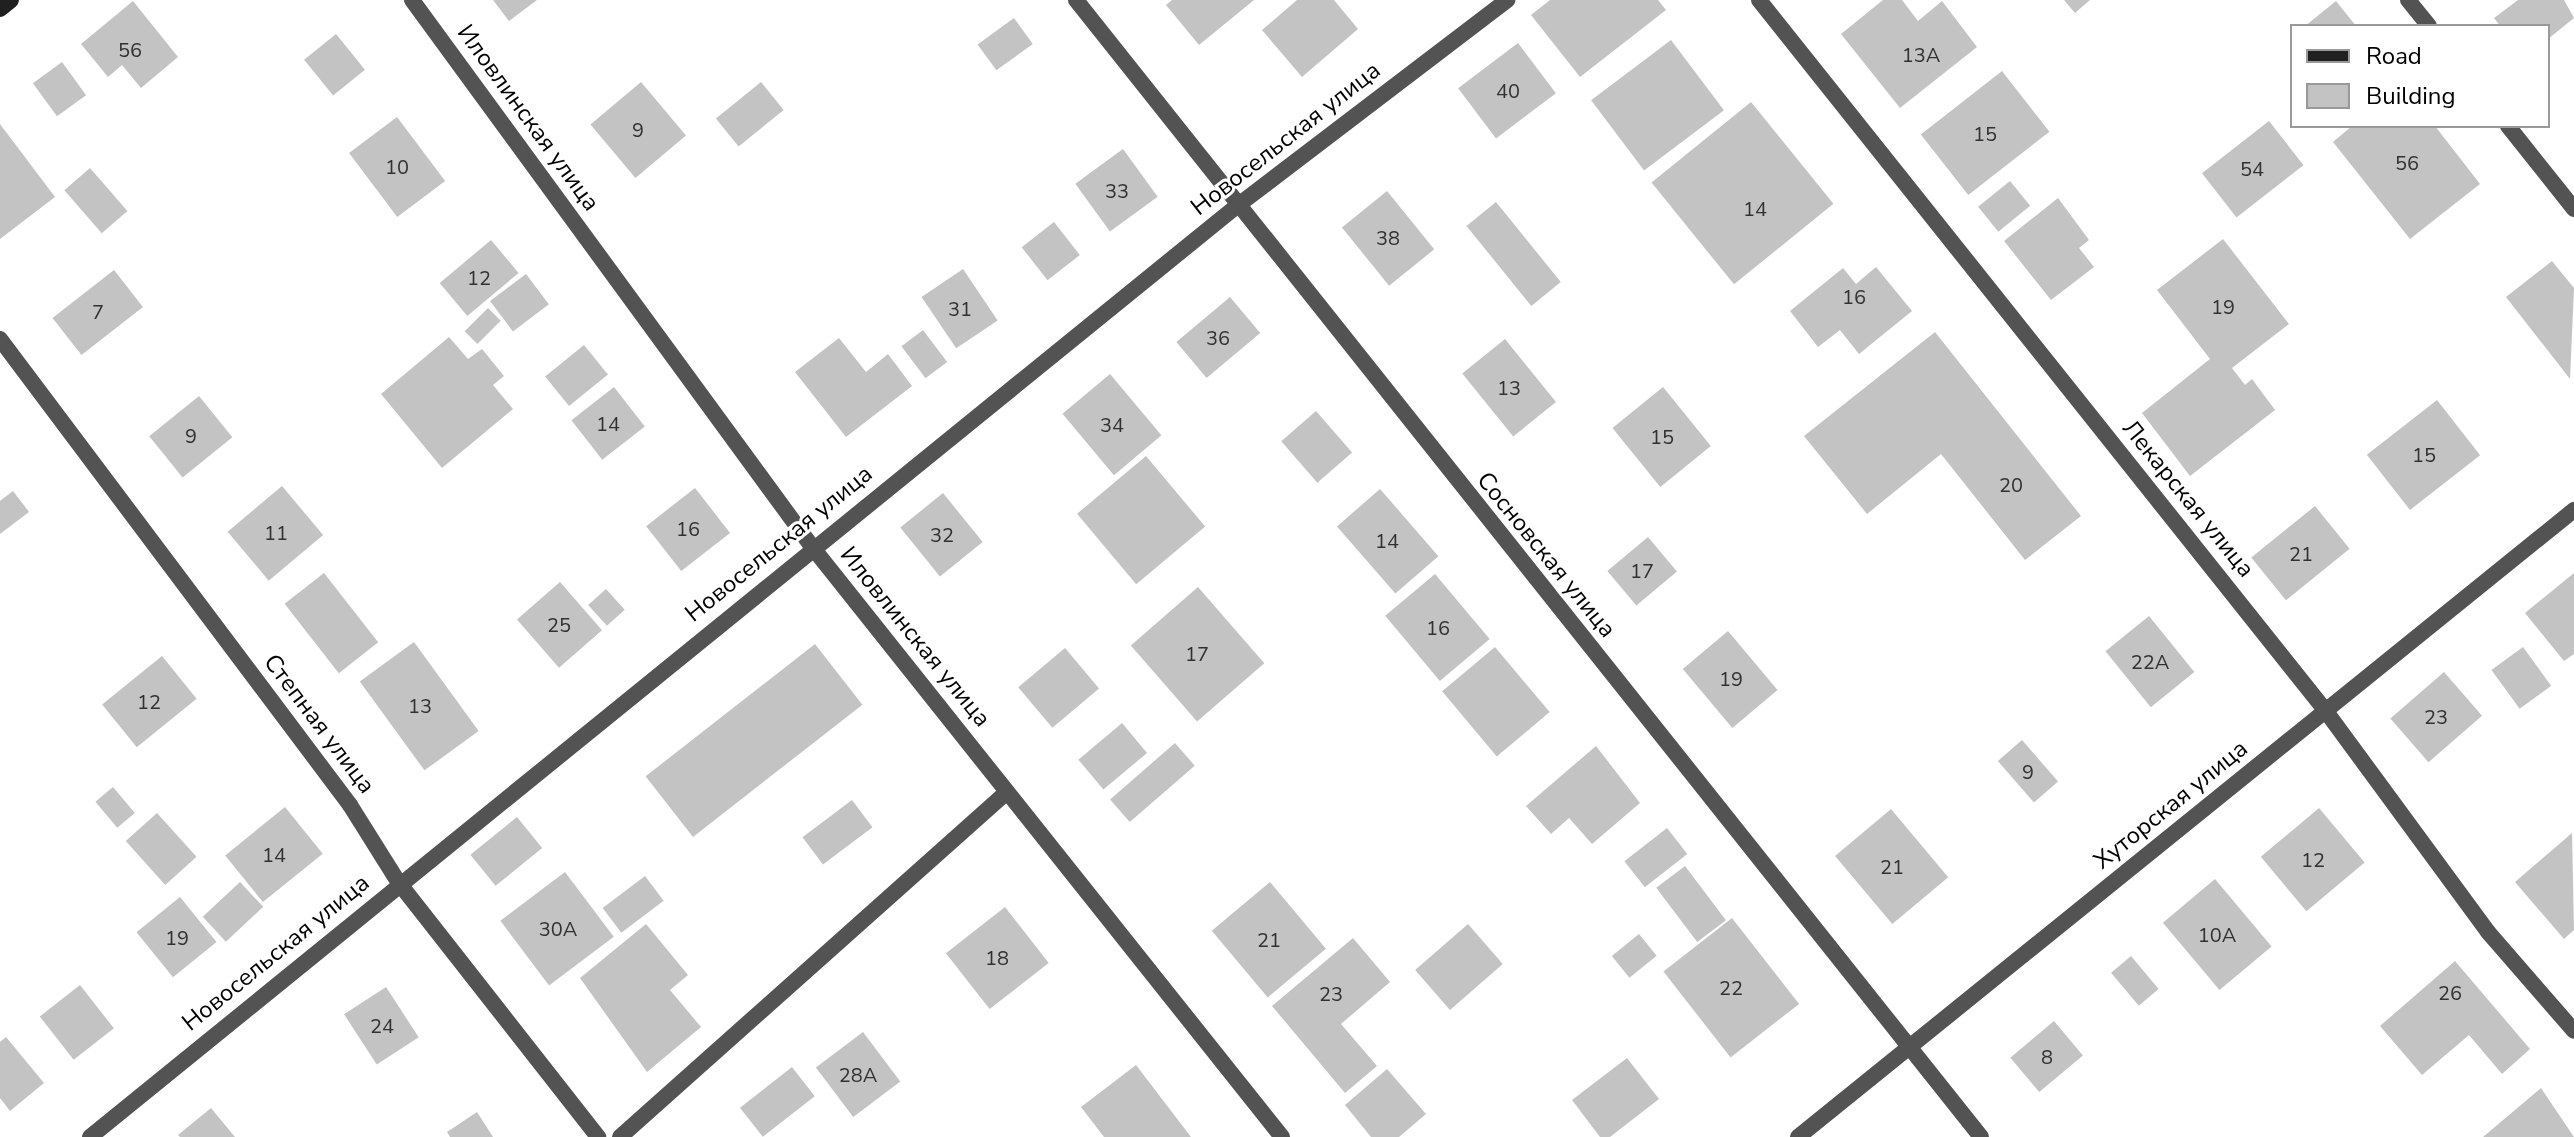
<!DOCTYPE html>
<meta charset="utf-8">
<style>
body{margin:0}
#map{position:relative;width:2574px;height:1137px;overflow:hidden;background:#fff;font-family:"Nunito Sans",sans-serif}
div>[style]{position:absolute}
.building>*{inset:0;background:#c3c3c3;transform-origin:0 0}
.street>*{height:16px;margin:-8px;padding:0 8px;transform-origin:8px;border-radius:8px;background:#535353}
.secondary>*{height:16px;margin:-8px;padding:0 8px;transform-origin:8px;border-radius:8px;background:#202020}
span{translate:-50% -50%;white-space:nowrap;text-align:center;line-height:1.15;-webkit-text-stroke:6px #fff;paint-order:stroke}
.number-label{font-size:20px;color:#313131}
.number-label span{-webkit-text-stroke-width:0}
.street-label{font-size:24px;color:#000}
.legend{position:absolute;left:2290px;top:24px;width:260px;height:104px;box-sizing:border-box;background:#fff;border:2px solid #999;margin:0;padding:10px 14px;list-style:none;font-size:24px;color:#000}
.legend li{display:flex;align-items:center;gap:16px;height:40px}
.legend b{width:40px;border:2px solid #999}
</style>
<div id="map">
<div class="building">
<div style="clip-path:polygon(493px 0,537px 0,509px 21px)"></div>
<div style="clip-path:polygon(1172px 0,1254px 0,1199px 45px,1166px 5px)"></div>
<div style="clip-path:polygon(1297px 0,1334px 0,1358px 29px,1302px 77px,1262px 30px)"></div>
<div style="clip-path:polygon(1550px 0,1658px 0,1666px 10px,1580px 77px,1531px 15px)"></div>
<div style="clip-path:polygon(1883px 0,1902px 0,1918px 21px,1942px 1px,1977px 47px,1900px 108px,1841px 34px)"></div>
<div style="clip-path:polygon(2064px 0,2090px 0,2075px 13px)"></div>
<div style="clip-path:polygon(2518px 0,2564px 0,2574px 18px,2548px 39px,2548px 26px,2500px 26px,2494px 18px)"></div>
<div style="clip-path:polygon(133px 1px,178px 57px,141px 88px,122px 65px,108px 77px,81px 44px)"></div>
<div style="clip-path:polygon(2336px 1px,2356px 26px,2305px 26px)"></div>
<div style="left:1014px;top:18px;width:32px;height:45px;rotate:54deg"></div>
<div style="left:336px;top:34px;width:46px;height:41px;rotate:51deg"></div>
<div style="left:1671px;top:40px;width:88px;height:100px;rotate:53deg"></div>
<div style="left:1518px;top:43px;width:63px;height:75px;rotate:53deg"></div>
<div style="left:62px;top:62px;width:41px;height:36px;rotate:54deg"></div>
<div style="left:2002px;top:71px;width:77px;height:103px;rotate:52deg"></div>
<div style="left:641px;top:82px;width:70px;height:66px;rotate:50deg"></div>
<div style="left:761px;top:82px;width:36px;height:58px;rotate:51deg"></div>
<div style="left:1751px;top:102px;width:131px;height:128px;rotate:51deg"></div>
<div style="left:397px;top:117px;width:80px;height:60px;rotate:53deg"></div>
<div style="left:2269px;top:121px;width:56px;height:85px;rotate:52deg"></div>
<div style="clip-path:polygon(0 124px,55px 197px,0 239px)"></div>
<div style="clip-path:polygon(2352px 126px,2435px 126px,2480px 184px,2410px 239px,2333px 142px)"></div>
<div style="left:1123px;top:149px;width:59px;height:59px;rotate:54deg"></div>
<div style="left:90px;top:168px;width:57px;height:34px;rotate:49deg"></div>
<div style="left:2010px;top:181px;width:32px;height:41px;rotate:51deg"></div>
<div style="left:1387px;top:191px;width:75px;height:58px;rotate:51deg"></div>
<div style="clip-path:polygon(2058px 198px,2089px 240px,2079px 248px,2094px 267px,2051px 300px,2004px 241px)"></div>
<div style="left:1496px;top:202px;width:103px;height:38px;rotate:51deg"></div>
<div style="left:1054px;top:222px;width:42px;height:41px;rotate:52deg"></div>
<div style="clip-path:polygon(2223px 239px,2289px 324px,2232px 368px,2245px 385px,2252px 379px,2275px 410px,2190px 476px,2142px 413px,2210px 359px,2157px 290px)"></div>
<div style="left:491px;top:240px;width:43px;height:67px;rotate:50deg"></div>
<div style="clip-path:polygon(2552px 261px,2574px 288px,2570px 379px,2506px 297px)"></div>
<div style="clip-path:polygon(1876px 267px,1912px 311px,1859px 354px,1840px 330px,1818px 347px,1790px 311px,1843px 268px,1856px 284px)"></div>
<div style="left:963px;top:269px;width:62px;height:50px;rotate:56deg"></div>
<div style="left:114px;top:270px;width:47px;height:78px;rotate:52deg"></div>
<div style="left:526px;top:274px;width:38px;height:45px;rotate:53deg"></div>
<div style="left:1230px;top:297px;width:47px;height:70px;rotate:50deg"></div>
<div style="left:488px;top:308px;width:18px;height:33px;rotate:45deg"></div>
<div style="left:923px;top:330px;width:40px;height:27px;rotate:53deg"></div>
<div style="clip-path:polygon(1935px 332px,2081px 516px,2025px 560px,1941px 454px,1867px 514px,1804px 436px)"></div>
<div style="clip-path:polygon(449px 337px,468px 359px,482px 349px,504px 376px,493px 385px,513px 409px,442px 468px,381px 394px)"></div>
<div style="clip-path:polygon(839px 338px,866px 372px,888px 354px,912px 386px,846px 437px,795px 372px)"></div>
<div style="left:1505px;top:339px;width:81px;height:55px;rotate:51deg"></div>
<div style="left:584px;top:345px;width:38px;height:50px;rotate:51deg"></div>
<div style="left:1110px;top:374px;width:80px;height:62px;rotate:50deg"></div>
<div style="left:614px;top:387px;width:50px;height:54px;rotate:52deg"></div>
<div style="left:1663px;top:387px;width:76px;height:65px;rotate:51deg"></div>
<div style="left:199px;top:396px;width:53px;height:64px;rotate:51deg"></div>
<div style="left:2437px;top:400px;width:70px;height:89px;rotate:52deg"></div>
<div style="left:1316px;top:411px;width:55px;height:46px;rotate:49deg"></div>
<div style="left:1146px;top:456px;width:92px;height:90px;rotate:50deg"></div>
<div style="left:282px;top:486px;width:64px;height:71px;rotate:50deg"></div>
<div style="left:695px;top:488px;width:57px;height:62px;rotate:52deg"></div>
<div style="left:1380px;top:489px;width:89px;height:57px;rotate:49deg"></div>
<div style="clip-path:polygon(13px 491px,29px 512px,0 534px,0 501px)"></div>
<div style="left:943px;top:493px;width:63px;height:55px;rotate:51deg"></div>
<div style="left:2315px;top:506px;width:55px;height:82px;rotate:51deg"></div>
<div style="left:1648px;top:537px;width:45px;height:53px;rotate:50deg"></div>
<div style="left:324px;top:573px;width:88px;height:50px;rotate:52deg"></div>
<div style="clip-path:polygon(2574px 573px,2574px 654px,2564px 661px,2525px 613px)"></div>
<div style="left:1435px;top:574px;width:85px;height:65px;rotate:50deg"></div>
<div style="left:560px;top:582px;width:64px;height:57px;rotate:49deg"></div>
<div style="left:1198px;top:587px;width:101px;height:89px;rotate:49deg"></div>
<div style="left:606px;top:589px;width:28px;height:24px;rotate:48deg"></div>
<div style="left:2149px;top:616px;width:72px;height:56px;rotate:51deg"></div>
<div style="left:1728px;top:631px;width:77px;height:59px;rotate:50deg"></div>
<div style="left:414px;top:642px;width:110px;height:67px;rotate:54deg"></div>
<div style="left:815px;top:644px;width:77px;height:215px;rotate:52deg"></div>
<div style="left:1495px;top:647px;width:85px;height:69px;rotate:50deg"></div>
<div style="left:2523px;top:647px;width:48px;height:39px;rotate:54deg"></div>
<div style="left:1065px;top:648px;width:53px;height:61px;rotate:50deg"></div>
<div style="left:162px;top:656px;width:55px;height:77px;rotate:51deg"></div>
<div style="left:2444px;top:672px;width:58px;height:71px;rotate:49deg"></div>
<div style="left:1122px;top:723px;width:39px;height:57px;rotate:50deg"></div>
<div style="left:2022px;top:740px;width:55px;height:32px;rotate:49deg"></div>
<div style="left:1175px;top:743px;width:30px;height:86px;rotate:49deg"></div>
<div style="clip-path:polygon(1596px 746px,1640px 803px,1592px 844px,1569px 818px,1551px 834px,1526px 806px)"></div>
<div style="left:113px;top:787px;width:34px;height:23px;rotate:50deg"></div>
<div style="left:852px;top:800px;width:34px;height:62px;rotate:53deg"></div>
<div style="left:285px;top:807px;width:60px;height:77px;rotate:51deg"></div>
<div style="left:2319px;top:808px;width:71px;height:76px;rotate:50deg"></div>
<div style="left:1891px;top:809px;width:89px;height:73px;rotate:50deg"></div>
<div style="left:157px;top:813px;width:59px;height:42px;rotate:48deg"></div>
<div style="left:517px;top:817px;width:40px;height:60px;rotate:51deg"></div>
<div style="left:1667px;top:828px;width:33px;height:54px;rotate:52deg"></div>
<div style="clip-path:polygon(2572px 833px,2574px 930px,2564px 939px,2515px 882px)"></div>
<div style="left:1685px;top:866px;width:68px;height:36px;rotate:53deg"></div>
<div style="left:565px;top:872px;width:81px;height:81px;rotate:53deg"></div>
<div style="left:645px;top:876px;width:31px;height:53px;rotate:53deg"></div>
<div style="left:2215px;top:879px;width:88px;height:68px;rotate:50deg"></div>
<div style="left:240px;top:882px;width:34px;height:51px;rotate:47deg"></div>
<div style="left:1270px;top:882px;width:87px;height:76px;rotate:50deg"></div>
<div style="left:180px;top:897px;width:58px;height:56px;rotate:51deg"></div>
<div style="left:1005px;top:907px;width:71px;height:75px;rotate:52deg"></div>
<div style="left:1732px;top:918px;width:109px;height:87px;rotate:52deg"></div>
<div style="clip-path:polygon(646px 924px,688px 975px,670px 990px,701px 1027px,647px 1072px,580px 978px)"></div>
<div style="left:1468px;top:924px;width:53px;height:70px;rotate:49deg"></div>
<div style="left:1639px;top:934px;width:28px;height:35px;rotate:51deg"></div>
<div style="clip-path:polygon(1353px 938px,1390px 982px,1341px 1024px,1377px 1066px,1345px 1093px,1272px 1006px)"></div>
<div style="left:2131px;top:956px;width:43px;height:26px;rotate:50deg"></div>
<div style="clip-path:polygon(2455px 961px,2530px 1049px,2502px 1074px,2469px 1035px,2422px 1075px,2380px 1026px)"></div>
<div style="left:80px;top:985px;width:55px;height:51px;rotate:52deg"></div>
<div style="left:386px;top:987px;width:60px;height:50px;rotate:57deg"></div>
<div style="left:2054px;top:1021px;width:45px;height:57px;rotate:50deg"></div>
<div style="left:863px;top:1032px;width:62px;height:59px;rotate:53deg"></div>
<div style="clip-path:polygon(6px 1037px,44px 1083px,10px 1111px,0 1098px,0 1042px)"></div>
<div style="clip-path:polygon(1627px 1058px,1659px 1099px,1610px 1137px,1600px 1137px,1572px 1100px)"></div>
<div style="clip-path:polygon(1136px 1065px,1191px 1137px,1104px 1137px,1081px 1107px)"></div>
<div style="left:792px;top:1067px;width:37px;height:66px;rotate:52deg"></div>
<div style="clip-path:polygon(1387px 1069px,1426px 1114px,1399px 1137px,1371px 1137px,1345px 1105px)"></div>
<div style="clip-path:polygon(2541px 1088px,2574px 1137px,2483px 1137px)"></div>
<div style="clip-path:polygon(211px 1108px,235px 1137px,180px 1137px,178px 1135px)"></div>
<div style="clip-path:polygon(477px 1112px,493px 1137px,450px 1137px,447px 1132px)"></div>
</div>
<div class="street">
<div style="left:412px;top:0;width:679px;rotate:53.81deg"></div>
<div style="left:813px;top:548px;width:753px;rotate:51.47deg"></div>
<div style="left:1076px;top:0;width:1453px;rotate:51.48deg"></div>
<div style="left:1759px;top:0;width:908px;rotate:51.44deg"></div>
<div style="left:2325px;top:710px;width:275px;rotate:53.7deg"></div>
<div style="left:2488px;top:932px;width:131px;rotate:49deg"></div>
<div style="left:2408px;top:0;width:33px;rotate:51deg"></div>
<div style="left:2508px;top:126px;width:106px;rotate:51.5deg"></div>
<div style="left:0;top:339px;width:583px;rotate:53.09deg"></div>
<div style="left:350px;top:805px;width:92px;rotate:57.9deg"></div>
<div style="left:399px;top:883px;width:323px;rotate:51.9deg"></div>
<div style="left:90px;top:1137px;width:1477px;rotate:-39.07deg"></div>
<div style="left:1237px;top:206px;width:340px;rotate:-37.3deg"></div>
<div style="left:620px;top:1137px;width:518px;rotate:-41.72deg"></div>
<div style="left:1798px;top:1137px;width:998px;rotate:-38.94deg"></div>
</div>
<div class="secondary">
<div style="left:0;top:9px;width:14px;rotate:-39deg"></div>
</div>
<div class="number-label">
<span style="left:130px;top:50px">56</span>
<span style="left:1921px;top:55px">13А</span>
<span style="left:1508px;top:91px">40</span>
<span style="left:638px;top:130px">9</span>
<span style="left:1985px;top:134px">15</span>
<span style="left:2407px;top:163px">56</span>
<span style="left:397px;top:167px">10</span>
<span style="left:2252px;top:169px">54</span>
<span style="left:1117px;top:191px">33</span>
<span style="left:1755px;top:209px">14</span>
<span style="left:1388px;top:238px">38</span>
<span style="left:479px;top:278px">12</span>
<span style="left:1854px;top:297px">16</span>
<span style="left:2223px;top:307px">19</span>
<span style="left:960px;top:309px">31</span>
<span style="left:98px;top:312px">7</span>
<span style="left:1218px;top:338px">36</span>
<span style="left:1509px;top:388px">13</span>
<span style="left:608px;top:424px">14</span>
<span style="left:1112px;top:425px">34</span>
<span style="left:191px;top:436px">9</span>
<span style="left:1662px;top:437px">15</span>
<span style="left:2424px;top:455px">15</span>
<span style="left:2011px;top:485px">20</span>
<span style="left:688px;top:529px">16</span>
<span style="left:276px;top:533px">11</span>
<span style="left:942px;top:535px">32</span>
<span style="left:1387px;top:541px">14</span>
<span style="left:2301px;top:554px">21</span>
<span style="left:1642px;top:571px">17</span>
<span style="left:559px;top:625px">25</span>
<span style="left:1438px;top:628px">16</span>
<span style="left:1197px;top:654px">17</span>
<span style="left:2150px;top:662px">22А</span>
<span style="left:1731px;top:679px">19</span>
<span style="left:149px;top:702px">12</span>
<span style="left:420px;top:706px">13</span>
<span style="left:2436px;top:717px">23</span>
<span style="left:2028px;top:772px">9</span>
<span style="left:274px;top:855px">14</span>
<span style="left:2313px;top:860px">12</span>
<span style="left:1892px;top:867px">21</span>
<span style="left:558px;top:929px">30А</span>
<span style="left:2217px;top:935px">10А</span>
<span style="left:177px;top:938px">19</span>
<span style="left:1269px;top:940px">21</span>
<span style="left:997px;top:958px">18</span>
<span style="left:1731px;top:988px">22</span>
<span style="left:2450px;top:993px">26</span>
<span style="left:1331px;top:994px">23</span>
<span style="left:382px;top:1026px">24</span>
<span style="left:2047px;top:1057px">8</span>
<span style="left:858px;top:1075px">28А</span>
</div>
<div class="street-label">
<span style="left:528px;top:118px;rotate:54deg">Иловлинская улица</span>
<span style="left:1286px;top:139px;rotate:-38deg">Новосельская улица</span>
<span style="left:2188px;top:499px;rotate:51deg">Лекарская улица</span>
<span style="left:779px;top:544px;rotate:-39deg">Новосельская улица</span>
<span style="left:1546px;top:555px;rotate:51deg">Сосновская улица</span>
<span style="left:915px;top:637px;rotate:51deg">Иловлинская улица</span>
<span style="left:319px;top:724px;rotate:53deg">Степная улица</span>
<span style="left:2171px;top:805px;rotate:-39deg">Хуторская улица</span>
<span style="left:276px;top:953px;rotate:-39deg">Новосельская улица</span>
</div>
<ul class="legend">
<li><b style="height:10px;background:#202020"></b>Road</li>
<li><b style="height:22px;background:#c3c3c3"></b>Building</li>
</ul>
</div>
